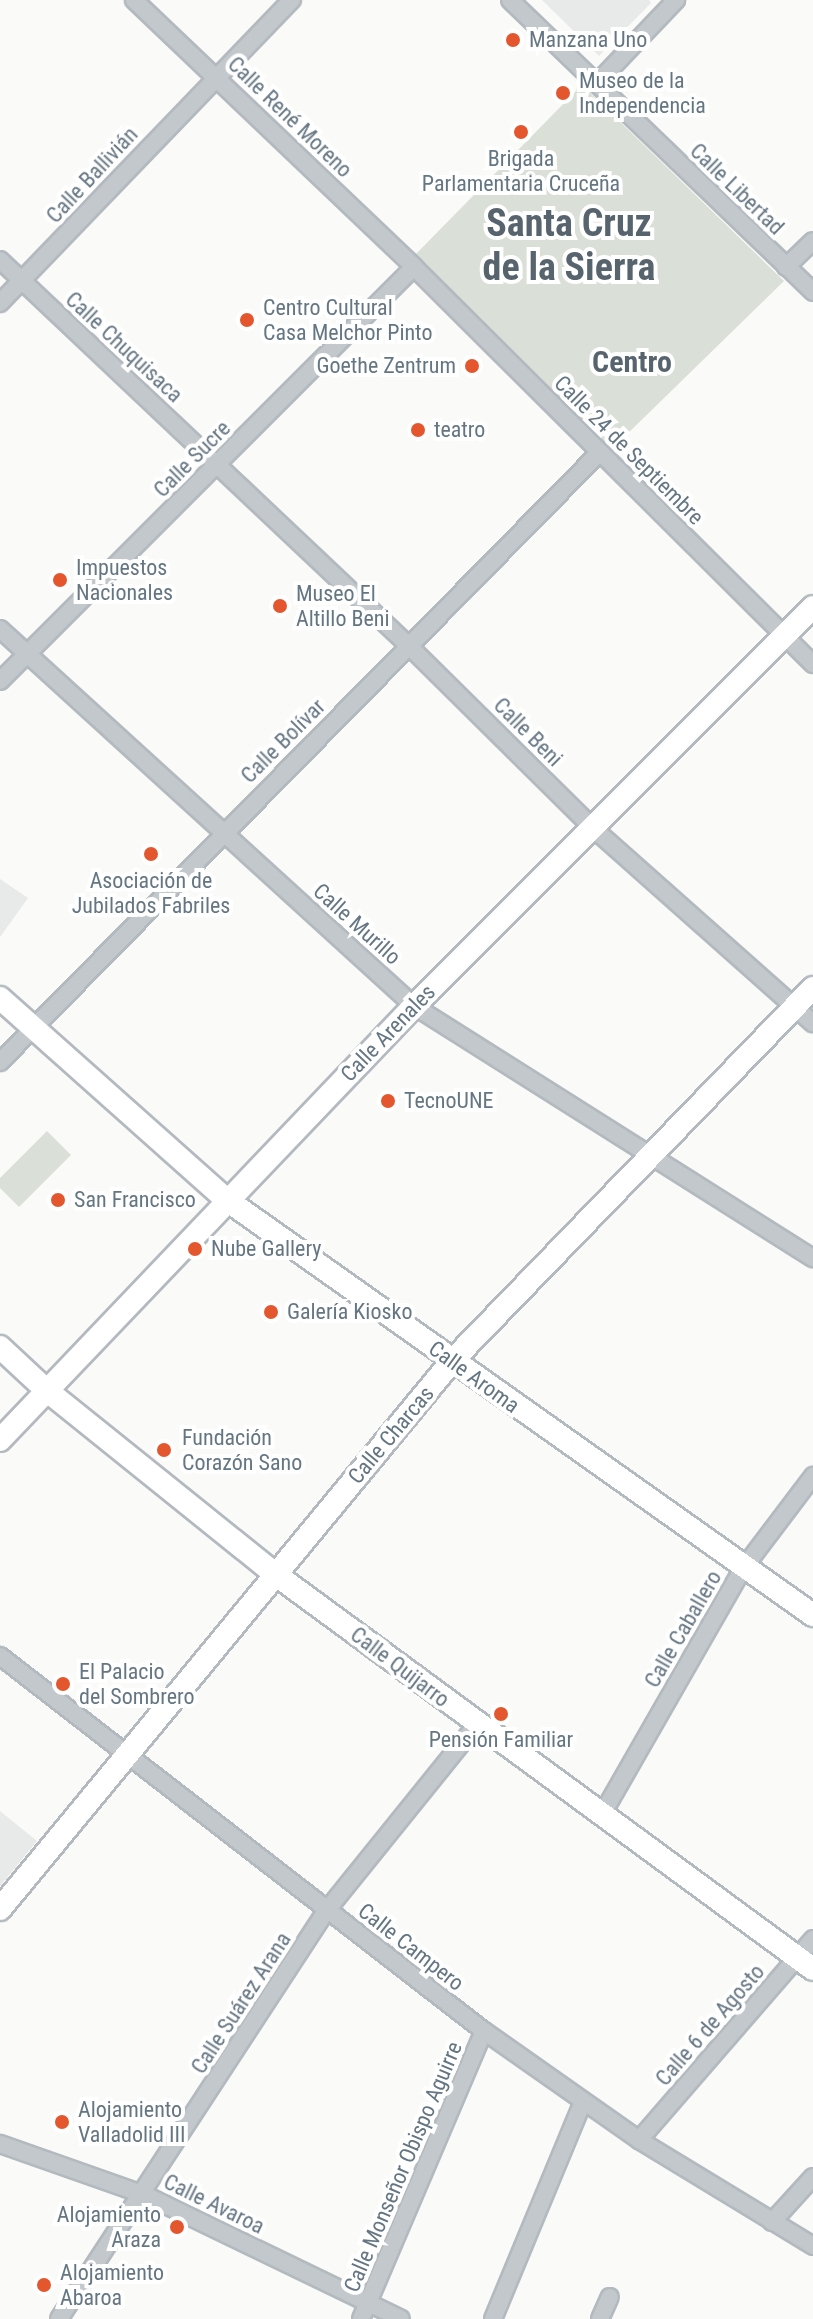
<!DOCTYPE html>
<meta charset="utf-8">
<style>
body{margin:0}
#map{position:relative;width:813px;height:2319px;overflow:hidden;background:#fafaf8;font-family:"Roboto Condensed",sans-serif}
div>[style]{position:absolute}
.built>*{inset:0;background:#e8e9e9}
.green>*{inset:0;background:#dadfd7}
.roads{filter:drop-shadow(2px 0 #b3babf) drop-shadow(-2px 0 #b3babf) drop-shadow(0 2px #b3babf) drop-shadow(0 -2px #b3babf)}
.street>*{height:16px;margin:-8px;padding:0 8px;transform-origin:8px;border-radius:8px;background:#c3c8cc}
.secondary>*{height:22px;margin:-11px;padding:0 11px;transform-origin:11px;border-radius:11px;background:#fff}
.dots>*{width:22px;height:22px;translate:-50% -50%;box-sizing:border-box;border:4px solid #fff;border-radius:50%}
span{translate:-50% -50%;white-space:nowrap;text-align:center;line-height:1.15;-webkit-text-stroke:8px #fff;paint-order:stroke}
.poi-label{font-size:22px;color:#657683}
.left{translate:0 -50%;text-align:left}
.right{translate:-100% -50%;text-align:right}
.street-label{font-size:22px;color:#657683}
.district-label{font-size:30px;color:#57646e;font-weight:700}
.town-label{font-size:38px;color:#57646e;font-weight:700}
</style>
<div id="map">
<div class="built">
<div style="clip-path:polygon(542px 0,649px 0,651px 3px,599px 56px)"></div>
<div style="clip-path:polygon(0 879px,28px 898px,0 937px)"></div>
<div style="clip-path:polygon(0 1811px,37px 1841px,0 1886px)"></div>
</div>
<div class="green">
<div style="clip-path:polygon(578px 81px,784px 281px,619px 442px,617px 454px,413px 257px,576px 91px)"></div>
<div style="clip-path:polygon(47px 1131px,71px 1155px,19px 1207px,0 1188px,0 1178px)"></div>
</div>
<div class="roads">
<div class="street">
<div style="left:134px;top:0;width:387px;rotate:43.6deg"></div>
<div style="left:414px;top:267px;width:563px;rotate:44.86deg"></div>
<div style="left:510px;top:0;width:421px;rotate:43.9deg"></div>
<div style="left:597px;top:83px;width:115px;rotate:-46.4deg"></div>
<div style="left:0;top:260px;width:561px;rotate:43.34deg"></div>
<div style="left:408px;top:645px;width:260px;rotate:44.7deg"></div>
<div style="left:593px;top:828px;width:294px;rotate:41.6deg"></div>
<div style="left:786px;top:267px;width:37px;rotate:-44deg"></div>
<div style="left:0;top:303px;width:421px;rotate:-46.1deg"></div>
<div style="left:0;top:629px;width:560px;rotate:42.32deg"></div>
<div style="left:414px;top:1006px;width:472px;rotate:32.3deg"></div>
<div style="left:0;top:681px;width:585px;rotate:-45deg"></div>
<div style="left:0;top:1062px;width:854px;rotate:-45.47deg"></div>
<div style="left:0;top:1656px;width:612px;rotate:37.77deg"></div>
<div style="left:484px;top:2031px;width:189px;rotate:35.1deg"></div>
<div style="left:639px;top:2140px;width:204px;rotate:31.3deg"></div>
<div style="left:604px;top:1811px;width:278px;rotate:-60.2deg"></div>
<div style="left:742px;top:1570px;width:118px;rotate:-52.9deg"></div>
<div style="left:639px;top:2140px;width:266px;rotate:-49.1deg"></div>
<div style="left:0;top:2144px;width:154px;rotate:19.4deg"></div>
<div style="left:145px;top:2195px;width:284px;rotate:25.8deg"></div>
<div style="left:772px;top:2222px;width:61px;rotate:-47.7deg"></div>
<div style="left:59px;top:2319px;width:489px;rotate:-56.8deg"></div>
<div style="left:327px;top:1910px;width:239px;rotate:-51.1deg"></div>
<div style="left:361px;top:2319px;width:313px;rotate:-66.9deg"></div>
<div style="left:493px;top:2319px;width:235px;rotate:-67.5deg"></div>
<div style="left:600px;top:2319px;width:24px;rotate:-66deg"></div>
</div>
<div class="secondary">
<div style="left:0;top:998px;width:304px;rotate:41.7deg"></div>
<div style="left:227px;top:1200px;width:718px;rotate:35.31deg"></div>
<div style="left:0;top:1347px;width:62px;rotate:43deg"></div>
<div style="left:45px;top:1389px;width:295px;rotate:38.8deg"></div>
<div style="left:275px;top:1574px;width:667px;rotate:36.29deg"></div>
<div style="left:0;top:1440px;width:600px;rotate:-46.35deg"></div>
<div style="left:414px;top:1006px;width:564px;rotate:-45deg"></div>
<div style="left:0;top:1909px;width:710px;rotate:-50.48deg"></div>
<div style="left:452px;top:1361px;width:519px;rotate:-45.94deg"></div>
</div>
</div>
<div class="dots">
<div style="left:513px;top:40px;background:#e4572e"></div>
<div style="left:563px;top:93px;background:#e4572e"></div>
<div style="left:521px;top:132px;background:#e4572e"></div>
<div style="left:247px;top:320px;background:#e4572e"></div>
<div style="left:472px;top:366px;background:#e4572e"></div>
<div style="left:418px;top:430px;background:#e4572e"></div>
<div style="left:60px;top:580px;background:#e4572e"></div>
<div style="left:280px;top:606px;background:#e4572e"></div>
<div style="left:151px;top:854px;background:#e4572e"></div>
<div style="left:388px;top:1101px;background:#e4572e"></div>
<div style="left:58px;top:1200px;background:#e4572e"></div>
<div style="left:195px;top:1249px;background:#e4572e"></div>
<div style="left:271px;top:1312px;background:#e4572e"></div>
<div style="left:164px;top:1450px;background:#e4572e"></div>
<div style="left:63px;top:1684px;background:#e4572e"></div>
<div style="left:501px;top:1714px;background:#e4572e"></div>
<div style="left:62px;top:2122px;background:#e4572e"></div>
<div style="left:177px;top:2227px;background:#e4572e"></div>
<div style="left:44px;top:2285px;background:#e4572e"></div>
</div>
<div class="poi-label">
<span class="left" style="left:529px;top:40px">Manzana Uno</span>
<span class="left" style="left:579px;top:93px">Museo de la<br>Independencia</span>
<span style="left:521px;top:171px">Brigada<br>Parlamentaria Cruceña</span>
<span class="left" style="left:263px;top:320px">Centro Cultural<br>Casa Melchor Pinto</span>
<span class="right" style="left:456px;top:366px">Goethe Zentrum</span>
<span class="left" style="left:434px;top:430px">teatro</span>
<span class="left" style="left:76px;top:580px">Impuestos<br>Nacionales</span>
<span class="left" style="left:296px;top:606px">Museo El<br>Altillo Beni</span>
<span style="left:151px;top:893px">Asociación de<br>Jubilados Fabriles</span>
<span class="left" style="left:404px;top:1101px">TecnoUNE</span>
<span class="left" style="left:74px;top:1200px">San Francisco</span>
<span class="left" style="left:211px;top:1249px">Nube Gallery</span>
<span class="left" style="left:287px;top:1312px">Galería Kiosko</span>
<span class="left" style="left:182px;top:1450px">Fundación<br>Corazón Sano</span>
<span class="left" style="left:79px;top:1684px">El Palacio<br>del Sombrero</span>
<span style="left:501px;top:1740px">Pensión Familiar</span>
<span class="left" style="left:78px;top:2122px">Alojamiento<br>Valladolid III</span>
<span class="right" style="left:161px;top:2227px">Alojamiento<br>Araza</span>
<span class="left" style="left:60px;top:2285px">Alojamiento<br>Abaroa</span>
</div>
<div class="street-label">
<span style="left:290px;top:117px;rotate:44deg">Calle René Moreno</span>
<span style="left:92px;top:175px;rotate:-47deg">Calle Ballivián</span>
<span style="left:737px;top:189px;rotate:44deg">Calle Libertad</span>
<span style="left:124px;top:347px;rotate:43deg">Calle Chuquisaca</span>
<span style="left:629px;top:450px;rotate:45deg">Calle 24 de Septiembre</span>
<span style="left:192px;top:459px;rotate:-45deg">Calle Sucre</span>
<span style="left:528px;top:732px;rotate:45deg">Calle Beni</span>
<span style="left:283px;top:741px;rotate:-45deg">Calle Bolívar</span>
<span style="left:357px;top:924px;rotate:42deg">Calle Murillo</span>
<span style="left:388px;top:1033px;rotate:-46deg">Calle Arenales</span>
<span style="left:474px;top:1377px;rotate:36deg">Calle Aroma</span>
<span style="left:391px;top:1435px;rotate:-50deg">Calle Charcas</span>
<span style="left:683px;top:1629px;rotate:-60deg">Calle Caballero</span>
<span style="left:400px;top:1667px;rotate:37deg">Calle Quijarro</span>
<span style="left:411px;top:1947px;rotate:38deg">Calle Campero</span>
<span style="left:241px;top:2003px;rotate:-57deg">Calle Suárez Arana</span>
<span style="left:710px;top:2025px;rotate:-49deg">Calle 6 de Agosto</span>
<span style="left:403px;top:2167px;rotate:-67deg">Calle Monseñor Obispo Aguirre</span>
<span style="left:214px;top:2204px;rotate:26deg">Calle Avaroa</span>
</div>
<div class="district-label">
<span style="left:632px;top:362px">Centro</span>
</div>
<div class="town-label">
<span style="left:569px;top:246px">Santa Cruz<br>de la Sierra</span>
</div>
</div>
